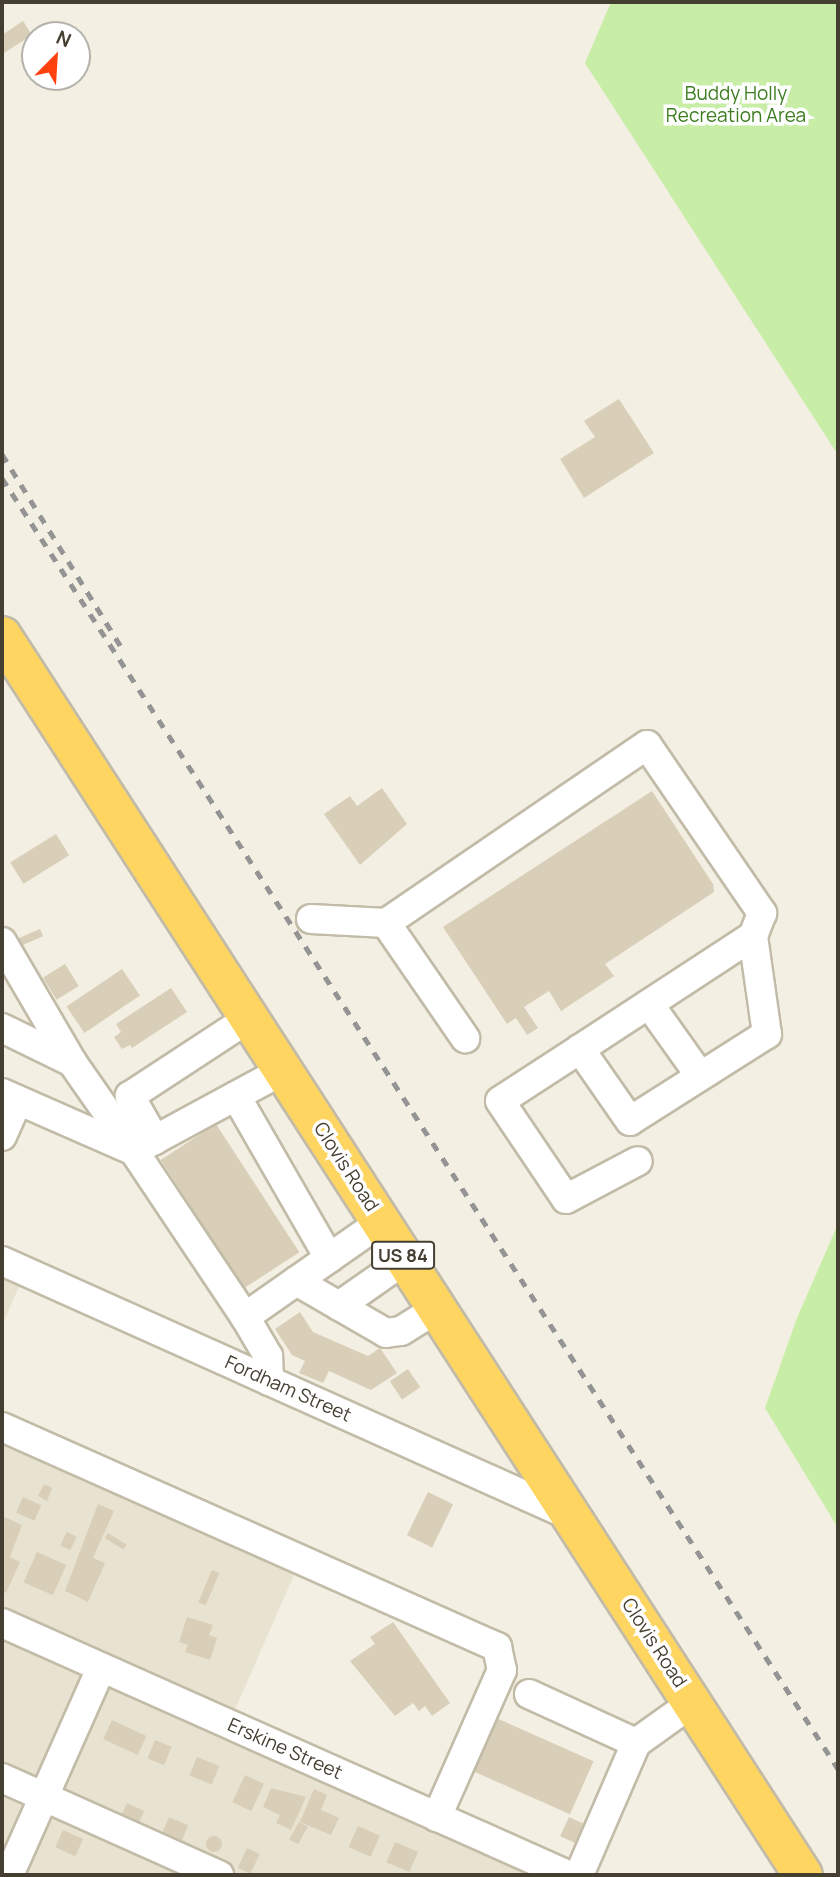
<!DOCTYPE html>
<style>
body{margin:0}
#map{position:relative;width:840px;height:1877px;overflow:hidden;background:#f3efe2;font-family:Manrope,sans-serif}
div>[style]{position:absolute}
.residential>*{inset:0;background:#e8e2d0}
.green>*{inset:0;background:#c8eda6}
.building>*{inset:0;background:#d9cfb9;transform-origin:0 0}
.round{border-radius:50%}
.roads{filter:drop-shadow(2px 0 #c2bba7) drop-shadow(-2px 0 #c2bba7) drop-shadow(0 2px #c2bba7) drop-shadow(0 -2px #c2bba7)}
.minor>*{height:28px;margin:-14px;padding:0 14px;transform-origin:14px;border-radius:14px;background:#fff}
.highway>*{height:38px;margin:-19px;padding:0 19px;transform-origin:19px;border-radius:19px;background:#ffd562}
.rail>*{height:5px;margin-top:-2.5px;transform-origin:0;background:repeating-linear-gradient(90deg,#949494 0 9px,transparent 0 18px)}
span{translate:-50% -50%;white-space:nowrap;text-align:center;line-height:1.15;-webkit-text-stroke:7px #fff;paint-order:stroke}
.shield-label span{padding:2px 5px;background:#fff;border:2px solid;border-radius:5px;-webkit-text-stroke-width:0}
.shield-label{font-size:18px;color:#453f32;font-weight:700}
.park-label{font-size:19px;color:#3d7d20}
.street-label{font-size:19px;color:#453f32}
.frame{position:absolute;inset:0;border:4px solid #453f32;pointer-events:none}
.north{position:absolute;left:21px;top:21px;width:70px;height:70px;box-sizing:border-box;background:#fff;border:2px solid #b5b2ad;border-radius:50%;rotate:24deg;font-size:19px;font-weight:700;line-height:28px;text-align:center;color:#453f32}
.north::after{content:'';display:block;margin:auto;width:24px;height:32px;background:#ff410e;clip-path:polygon(50% 0,100% 100%,50% 72%,0 100%)}
</style>
<div id="map">
<div class="residential">
<div style="clip-path:polygon(2px 1275px,20px 1284px,2px 1326px)"></div>
<div style="clip-path:polygon(2px 1437px,297px 1568px,223px 1737px,533px 1875px,2px 1875px)"></div>
</div>
<div class="green">
<div style="clip-path:polygon(611px 2px,838px 2px,838px 455px,585px 63px)"></div>
<div style="clip-path:polygon(838px 1224px,838px 1528px,765px 1408px,797px 1318px)"></div>
</div>
<div class="building">
<div style="clip-path:polygon(23px 21px,32px 35px,4px 53px,2px 35px)"></div>
<div style="clip-path:polygon(619px 399px,654px 453px,584px 498px,560px 459px,595px 437px,584px 421px)"></div>
<div style="clip-path:polygon(382px 788px,407px 824px,360px 865px,324px 814px,350px 796px,357px 806px)"></div>
<div style="clip-path:polygon(652px 791px,713px 884px,714px 892px,605px 964px,614px 976px,561px 1011px,549px 991px,524px 1007px,538px 1028px,527px 1035px,516px 1018px,507px 1024px,443px 927px)"></div>
<div style="left:56px;top:834px;width:25px;height:54px;rotate:58deg"></div>
<div style="left:40px;top:929px;width:8px;height:24px;rotate:67deg"></div>
<div style="left:65px;top:964px;width:26px;height:26px;rotate:58deg"></div>
<div style="left:122px;top:969px;width:32px;height:67px;rotate:56deg"></div>
<div style="clip-path:polygon(171px 988px,187px 1012px,132px 1048px,130px 1045px,122px 1049px,114px 1037px,121px 1032px,116px 1024px)"></div>
<div style="left:216px;top:1124px;width:153px;height:66px;rotate:57deg"></div>
<div style="clip-path:polygon(300px 1312px,313px 1332px,368px 1356px,380px 1348px,397px 1373px,371px 1390px,329px 1371px,323px 1383px,299px 1373px,305px 1361px,292px 1355px,275px 1329px)"></div>
<div style="left:408px;top:1369px;width:22px;height:22px;rotate:56deg"></div>
<div style="clip-path:polygon(44px 1484px,52px 1488px,47px 1501px,38px 1496px)"></div>
<div style="left:428px;top:1492px;width:28px;height:48px;rotate:26deg"></div>
<div style="left:23px;top:1497px;width:20px;height:17px;rotate:24deg"></div>
<div style="clip-path:polygon(98px 1504px,114px 1511px,93px 1558px,105px 1563px,88px 1602px,65px 1591px)"></div>
<div style="clip-path:polygon(2px 1516px,22px 1525px,10px 1557px,20px 1562px,6px 1593px,2px 1591px)"></div>
<div style="left:67px;top:1532px;width:11px;height:15px;rotate:27deg"></div>
<div style="left:108px;top:1533px;width:22px;height:6px;rotate:32deg"></div>
<div style="left:37px;top:1552px;width:32px;height:33px;rotate:24deg"></div>
<div style="left:212px;top:1570px;width:8px;height:35px;rotate:23deg"></div>
<div style="clip-path:polygon(187px 1617px,213px 1625px,209px 1635px,217px 1638px,210px 1660px,185px 1652px,188px 1645px,179px 1642px)"></div>
<div style="clip-path:polygon(393px 1622px,450px 1703px,432px 1716px,425px 1706px,419px 1711px,413px 1703px,395px 1716px,350px 1661px,375px 1644px,370px 1637px)"></div>
<div style="left:494px;top:1717px;width:109px;height:58px;rotate:24deg"></div>
<div style="left:112px;top:1720px;width:38px;height:21px;rotate:25deg"></div>
<div style="left:155px;top:1740px;width:18px;height:20px;rotate:22deg"></div>
<div style="left:197px;top:1757px;width:24px;height:20px;rotate:22deg"></div>
<div style="left:245px;top:1775px;width:21px;height:30px;rotate:25deg"></div>
<div style="clip-path:polygon(271px 1788px,306px 1797px,291px 1830px,276px 1823px,280px 1815px,263px 1807px)"></div>
<div style="clip-path:polygon(314px 1789px,327px 1795px,321px 1810px,339px 1818px,331px 1835px,300px 1822px)"></div>
<div style="left:127px;top:1803px;width:19px;height:12px;rotate:25deg"></div>
<div style="left:169px;top:1817px;width:21px;height:20px;rotate:23deg"></div>
<div style="left:569px;top:1817px;width:21px;height:21px;rotate:25deg"></div>
<div style="left:299px;top:1822px;width:10px;height:20px;rotate:29deg"></div>
<div style="left:358px;top:1826px;width:24px;height:23px;rotate:24deg"></div>
<div style="left:63px;top:1830px;width:22px;height:19px;rotate:24deg"></div>
<div class="round" style="left:206px;top:1836px;width:16px;height:16px"></div>
<div style="left:395px;top:1842px;width:25px;height:22px;rotate:23deg"></div>
<div style="left:247px;top:1848px;width:14px;height:22px;rotate:25deg"></div>
</div>
<div class="roads">
<div class="minor">
<div style="left:311px;top:919px;width:75px;rotate:3.1deg"></div>
<div style="left:386px;top:923px;width:140px;rotate:55.5deg"></div>
<div style="left:386px;top:923px;width:316px;rotate:-34.3deg"></div>
<div style="left:647px;top:745px;width:204px;rotate:55.6deg"></div>
<div style="left:762px;top:913px;width:25px;rotate:111deg"></div>
<div style="left:753px;top:936px;width:99px;rotate:81.9deg"></div>
<div style="left:767px;top:1034px;width:162px;rotate:147.6deg"></div>
<div style="left:630px;top:1121px;width:88px;rotate:-124.8deg"></div>
<div style="left:580px;top:1049px;width:207px;rotate:-33.2deg"></div>
<div style="left:2px;top:942px;width:139px;rotate:59.7deg"></div>
<div style="left:72px;top:1062px;width:108px;rotate:55.1deg"></div>
<div style="left:134px;top:1151px;width:144px;rotate:-156.3deg"></div>
<div style="left:649px;top:1004px;width:86px;rotate:54.5deg"></div>
<div style="left:2px;top:1028px;width:78px;rotate:25.9deg"></div>
<div style="left:580px;top:1049px;width:95px;rotate:147deg"></div>
<div style="left:500px;top:1101px;width:118px;rotate:56deg"></div>
<div style="left:566px;top:1199px;width:81px;rotate:-27.8deg"></div>
<div style="left:236px;top:1096px;width:187px;rotate:60.1deg"></div>
<div style="left:2px;top:1136px;width:39px;rotate:-66deg"></div>
<div style="left:155px;top:1140px;width:51px;rotate:-119.6deg"></div>
<div style="left:130px;top:1096px;width:142px;rotate:-33.2deg"></div>
<div style="left:2px;top:1261px;width:624px;rotate:24.14deg"></div>
<div style="left:296px;top:1281px;width:104px;rotate:30deg"></div>
<div style="left:386px;top:1333px;width:15px;rotate:-8deg"></div>
<div style="left:401px;top:1331px;width:44px;rotate:-31.9deg"></div>
<div style="left:339px;top:1306px;width:82px;rotate:-35deg"></div>
<div style="left:245px;top:1317px;width:200px;rotate:-123.8deg"></div>
<div style="left:134px;top:1151px;width:170px;rotate:-28.4deg"></div>
<div style="left:269px;top:1381px;width:25px;rotate:-92deg"></div>
<div style="left:268px;top:1356px;width:45px;rotate:-120.5deg"></div>
<div style="left:245px;top:1317px;width:167px;rotate:-35deg"></div>
<div style="left:2px;top:1427px;width:542px;rotate:23.96deg"></div>
<div style="left:497px;top:1647px;width:24px;rotate:78deg"></div>
<div style="left:502px;top:1670px;width:161px;rotate:113.9deg"></div>
<div style="left:2px;top:1623px;width:620px;rotate:24deg"></div>
<div style="left:529px;top:1694px;width:118px;rotate:24.6deg"></div>
<div style="left:636px;top:1743px;width:69px;rotate:-35.5deg"></div>
<div style="left:2px;top:1778px;width:238px;rotate:24.1deg"></div>
<div style="left:9px;top:1875px;width:227px;rotate:-66deg"></div>
<div style="left:579px;top:1875px;width:144px;rotate:-66.6deg"></div>
</div>
<div class="highway">
<div style="left:2px;top:636px;width:1475px;rotate:57.12deg"></div>
</div>
</div>
<div class="rail">
<div style="left:2px;top:454px;width:227px;rotate:58.3deg"></div>
<div style="left:2px;top:478px;width:1538px;rotate:57.07deg"></div>
</div>
<div class="shield-label">
<span style="left:403px;top:1255px">US 84</span>
</div>
<div class="park-label">
<span style="left:736px;top:105px">Buddy Holly<br>Recreation Area</span>
</div>
<div class="street-label">
<span style="left:346px;top:1167px;rotate:57deg">Clovis Road</span>
<span style="left:288px;top:1389px;rotate:24deg">Fordham Street</span>
<span style="left:654px;top:1643px;rotate:57deg">Clovis Road</span>
<span style="left:285px;top:1749px;rotate:24deg">Erskine Street</span>
</div>
<div class="frame"></div>
<div class="north">N</div>
</div>
